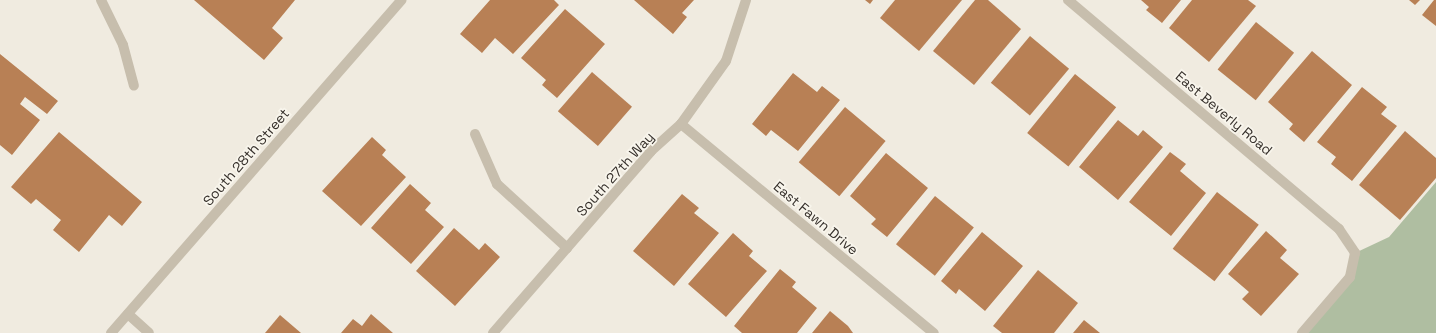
<!DOCTYPE html>
<style>
body{margin:0}
#map{position:relative;width:1436px;height:333px;overflow:hidden;background:#f0ebe0;font-family:"Space Grotesk",sans-serif}
div>[style]{position:absolute}
.green>*{inset:0;background:#afbea1}
.building>*{inset:0;background:#b88055;transform-origin:0 0}
.minor>*{height:10px;margin:-5px;padding:0 5px;transform-origin:5px;border-radius:5px;background:#c7bead}
span{translate:-50% -50%;white-space:nowrap;text-align:center;line-height:1.15;-webkit-text-stroke:3.5px #f8f5ec;paint-order:stroke}
.street-label{font-size:14px;color:#36302b}
</style>
<div id="map">
<div class="green">
<div style="clip-path:polygon(1436px 182px,1436px 333px,1302px 333px,1350px 277px,1355px 253px,1389px 237px)"></div>
</div>
<div class="building">
<div style="clip-path:polygon(194px 0,295px 0,272px 28px,283px 38px,264px 60px)"></div>
<div style="clip-path:polygon(490px 0,554px 0,559px 5px,513px 54px,495px 38px,482px 53px,460px 34px)"></div>
<div style="clip-path:polygon(634px 0,694px 0,682px 13px,687px 17px,673px 34px)"></div>
<div style="clip-path:polygon(865px 0,873px 0,870px 4px)"></div>
<div style="clip-path:polygon(895px 0,962px 0,919px 51px,880px 18px)"></div>
<div style="clip-path:polygon(975px 0,988px 0,1021px 29px,974px 85px,933px 51px)"></div>
<div style="clip-path:polygon(1141px 0,1181px 0,1162px 23px,1146px 10px,1149px 7px)"></div>
<div style="clip-path:polygon(1192px 0,1248px 0,1256px 6px,1209px 62px,1169px 28px)"></div>
<div style="clip-path:polygon(1409px 0,1420px 0,1415px 5px)"></div>
<div style="clip-path:polygon(1434px 0,1436px 0,1436px 26px,1422px 15px)"></div>
<div style="clip-path:polygon(565px 9px,605px 44px,557px 98px,542px 85px,546px 80px,521px 58px)"></div>
<div style="left:1256px;top:22px;width:49px;height:61px;rotate:39deg"></div>
<div style="left:1030px;top:36px;width:51px;height:61px;rotate:40deg"></div>
<div style="clip-path:polygon(1312px 51px,1352px 85px,1304px 142px,1289px 129px,1293px 124px,1268px 102px)"></div>
<div style="clip-path:polygon(0 54px,58px 101px,47px 114px,25px 97px,20px 104px,40px 120px,12px 155px,0 145px)"></div>
<div style="left:592px;top:72px;width:53px;height:52px;rotate:41deg"></div>
<div style="clip-path:polygon(793px 73px,817px 92px,822px 86px,840px 100px,798px 151px,771px 130px,766px 136px,752px 124px)"></div>
<div style="left:1075px;top:74px;width:53px;height:76px;rotate:39deg"></div>
<div style="clip-path:polygon(1362px 87px,1387px 107px,1381px 114px,1397px 126px,1352px 181px,1331px 164px,1336px 157px,1317px 142px)"></div>
<div style="left:845px;top:107px;width:53px;height:72px;rotate:40deg"></div>
<div style="clip-path:polygon(1118px 120px,1138px 136px,1143px 130px,1163px 147px,1118px 200px,1079px 167px)"></div>
<div style="clip-path:polygon(1405px 131px,1436px 158px,1436px 178px,1400px 220px,1359px 185px)"></div>
<div style="clip-path:polygon(59px 132px,142px 202px,122px 226px,109px 215px,79px 252px,53px 230px,61px 220px,36px 199px,31px 204px,11px 187px)"></div>
<div style="clip-path:polygon(372px 137px,386px 150px,382px 155px,406px 177px,361px 226px,322px 191px)"></div>
<div style="clip-path:polygon(1170px 152px,1186px 164px,1180px 171px,1206px 193px,1171px 236px,1129px 202px)"></div>
<div style="clip-path:polygon(886px 153px,928px 188px,887px 237px,871px 224px,876px 219px,850px 196px)"></div>
<div style="clip-path:polygon(410px 184px,431px 203px,425px 210px,444px 227px,411px 264px,371px 228px)"></div>
<div style="left:1217px;top:192px;width:53px;height:72px;rotate:38deg"></div>
<div style="clip-path:polygon(682px 194px,699px 208px,694px 213px,719px 233px,674px 286px,633px 251px)"></div>
<div style="left:935px;top:196px;width:50px;height:62px;rotate:39deg"></div>
<div style="clip-path:polygon(454px 228px,479px 250px,485px 243px,500px 257px,455px 306px,416px 271px)"></div>
<div style="clip-path:polygon(1266px 231px,1287px 250px,1280px 258px,1299px 274px,1261px 316px,1242px 299px,1249px 292px,1228px 274px)"></div>
<div style="clip-path:polygon(982px 232px,1023px 266px,985px 311px,959px 289px,956px 294px,941px 281px)"></div>
<div style="clip-path:polygon(733px 233px,753px 251px,749px 256px,767px 271px,726px 317px,688px 284px)"></div>
<div style="clip-path:polygon(780px 269px,796px 282px,792px 287px,817px 308px,797px 333px,742px 333px,734px 326px)"></div>
<div style="clip-path:polygon(1038px 270px,1078px 303px,1054px 333px,1002px 333px,993px 326px)"></div>
<div style="clip-path:polygon(830px 311px,848px 326px,853px 333px,812px 333px)"></div>
<div style="clip-path:polygon(371px 314px,393px 333px,341px 333px,353px 319px,362px 326px)"></div>
<div style="clip-path:polygon(280px 315px,301px 333px,265px 333px)"></div>
<div style="clip-path:polygon(1084px 320px,1100px 333px,1073px 333px)"></div>
</div>
<div class="minor">
<div style="left:101px;top:0;width:50px;rotate:63.9deg"></div>
<div style="left:123px;top:45px;width:42px;rotate:75deg"></div>
<div style="left:1068px;top:0;width:355px;rotate:40.2deg"></div>
<div style="left:1339px;top:229px;width:29px;rotate:56deg"></div>
<div style="left:1355px;top:253px;width:25px;rotate:102deg"></div>
<div style="left:1350px;top:277px;width:74px;rotate:130.6deg"></div>
<div style="left:681px;top:124px;width:328px;rotate:39.6deg"></div>
<div style="left:475px;top:134px;width:55px;rotate:66.3deg"></div>
<div style="left:497px;top:184px;width:95px;rotate:42.4deg"></div>
<div style="left:128px;top:314px;width:28px;rotate:42deg"></div>
<div style="left:111px;top:333px;width:442px;rotate:-48.9deg"></div>
<div style="left:493px;top:333px;width:241px;rotate:-49deg"></div>
<div style="left:651px;top:151px;width:40px;rotate:-42deg"></div>
<div style="left:681px;top:124px;width:77px;rotate:-54.5deg"></div>
<div style="left:726px;top:61px;width:64px;rotate:-71.8deg"></div>
</div>
<div class="street-label">
<span style="left:1224px;top:113px;rotate:40deg">East Beverly Road</span>
<span style="left:246px;top:157px;rotate:-49deg">South 28th Street</span>
<span style="left:615px;top:174px;rotate:-48deg">South 27th Way</span>
<span style="left:816px;top:218px;rotate:40deg">East Fawn Drive</span>
</div>
</div>
